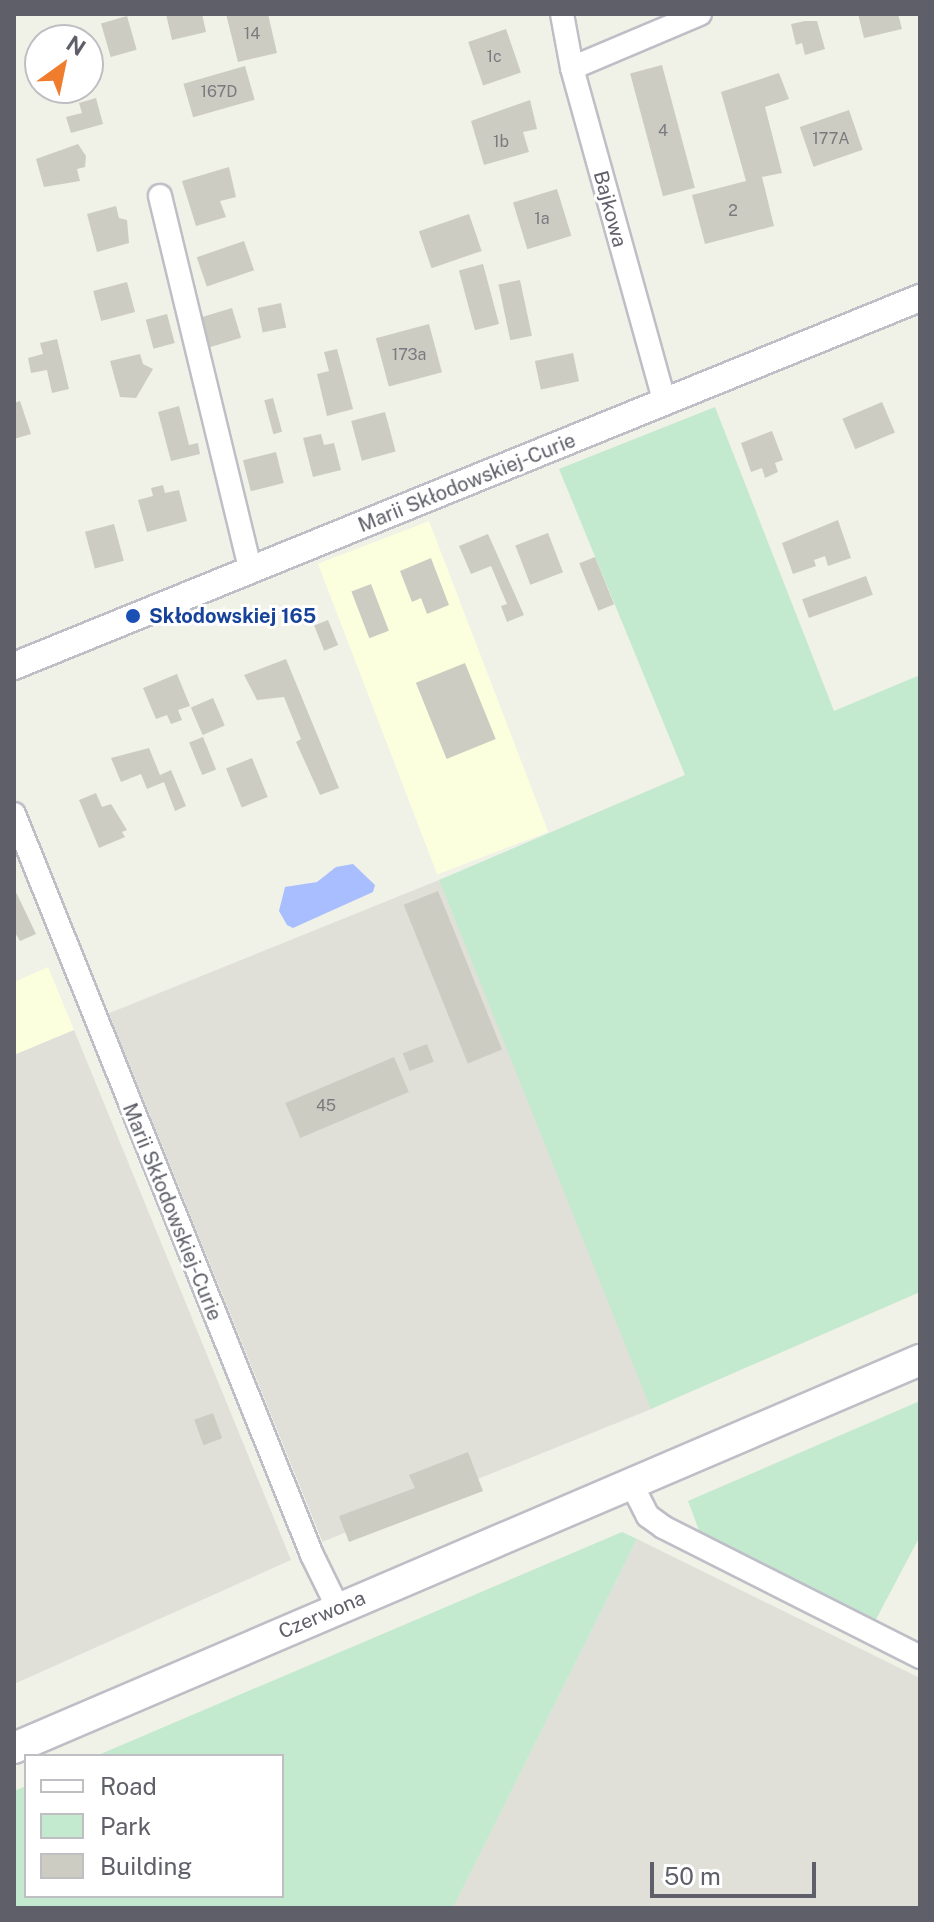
<!DOCTYPE html>
<meta charset="utf-8">
<style>
body{margin:0}
#map{position:relative;width:934px;height:1922px;overflow:hidden;background:#f0f1e7;font-family:"Public Sans",sans-serif}
div>[style]{position:absolute}
.commercial>*{inset:0;background:#fcffde;transform-origin:0 0}
.industrial>*{inset:0;background:#e0e0d9;transform-origin:0 0}
.green>*{inset:0;background:#c3e9cf}
.water>*{inset:0;background:#a9beff}
.building>*{inset:0;background:#ccccc3;transform-origin:0 0}
.roads{filter:drop-shadow(2px 0 #bebec6) drop-shadow(-2px 0 #bebec6) drop-shadow(0 2px #bebec6) drop-shadow(0 -2px #bebec6)}
.minor>*{height:22px;margin:-11px;padding:0 11px;transform-origin:11px;border-radius:11px;background:#fff}
.tertiary>*{height:26px;margin:-13px;padding:0 13px;transform-origin:13px;border-radius:13px;background:#fff}
.secondary>*{height:30px;margin:-15px;padding:0 15px;transform-origin:15px;border-radius:15px;background:#fff}
.dots>*{width:22px;height:22px;translate:-50% -50%;box-sizing:border-box;border:4px solid #fff;border-radius:50%}
span{translate:-50% -50%;white-space:nowrap;text-align:center;line-height:1.15;-webkit-text-stroke:6px #fff;paint-order:stroke}
.number-label{font-size:16px;color:#7a7a7f}
.number-label span{-webkit-text-stroke-width:0}
.street-label{font-size:20px;color:#5e5f68}
.transit-label{font-size:20px;color:#164399;font-weight:700}
.left{translate:0 -50%;text-align:left}
.frame{position:absolute;inset:0;border:16px solid #5e5f68;pointer-events:none}
.legend{position:absolute;left:24px;top:1754px;width:260px;height:144px;box-sizing:border-box;background:#fff;border:2px solid #bfbfc3;margin:0;padding:10px 14px;list-style:none;font-size:24px;color:#5e5f68}
.legend li{display:flex;align-items:center;gap:16px;height:40px}
.legend b{width:40px;border:2px solid #bfbfc3}
.north{position:absolute;left:24px;top:24px;width:80px;height:80px;box-sizing:border-box;background:#fff;border:2px solid #bfbfc3;border-radius:50%;rotate:33deg;font-size:22px;font-weight:700;line-height:32px;text-align:center;color:#5e5f68}
.north::after{content:'';display:block;margin:auto;width:28px;height:36px;background:#f07c2e;clip-path:polygon(50% 0,100% 100%,50% 72%,0 100%)}
.scale{position:absolute;left:650px;top:1862px;width:166px;height:36px;box-sizing:border-box;border:4px solid #5e5f68;border-top:0;padding-left:10px;font-size:24px;line-height:28px;white-space:nowrap;color:#5e5f68;-webkit-text-stroke:6px #fff;paint-order:stroke}
</style>
<div id="map">
<div class="commercial">
<div style="left:429px;top:521px;width:333px;height:119px;rotate:69deg"></div>
<div style="clip-path:polygon(48px 967px,74px 1030px,14px 1055px,14px 982px)"></div>
</div>
<div class="industrial">
<div style="left:439px;top:880px;width:570px;height:356px;rotate:68deg"></div>
<div style="clip-path:polygon(74px 1030px,291px 1560px,14px 1684px,14px 1055px)"></div>
<div style="clip-path:polygon(637px 1539px,920px 1678px,920px 1908px,453px 1908px)"></div>
</div>
<div class="green">
<div style="clip-path:polygon(715px 407px,834px 711px,920px 675px,920px 1292px,651px 1409px,439px 880px,685px 775px,559px 469px)"></div>
<div style="clip-path:polygon(920px 1401px,920px 1536px,873px 1625px,703px 1541px,688px 1501px)"></div>
<div style="clip-path:polygon(622px 1532px,637px 1539px,453px 1908px,14px 1908px,14px 1791px,26px 1786px,26px 1896px,282px 1896px,282px 1756px,96px 1756px)"></div>
</div>
<div class="water">
<div style="clip-path:polygon(353px 864px,375px 885px,373px 892px,293px 928px,287px 925px,279px 911px,285px 887px,317px 882px,336px 867px)"></div>
</div>
<div class="building">
<div style="clip-path:polygon(166px 14px,202px 14px,206px 32px,172px 40px)"></div>
<div style="clip-path:polygon(226px 14px,268px 14px,277px 53px,238px 62px)"></div>
<div style="clip-path:polygon(858px 14px,898px 14px,902px 29px,864px 38px)"></div>
<div style="left:127px;top:16px;width:35px;height:27px;rotate:74deg"></div>
<div style="clip-path:polygon(805px 21px,817px 21px,825px 49px,805px 55px,802px 43px,796px 45px,791px 24px)"></div>
<div style="left:506px;top:29px;width:46px;height:40px;rotate:71deg"></div>
<div style="left:662px;top:65px;width:127px;height:33px;rotate:75deg"></div>
<div style="left:245px;top:66px;width:35px;height:64px;rotate:74deg"></div>
<div style="clip-path:polygon(779px 73px,789px 99px,765px 107px,782px 173px,762px 177px,774px 226px,705px 244px,692px 195px,746px 181px,721px 92px)"></div>
<div style="clip-path:polygon(96px 98px,103px 124px,71px 133px,66px 117px,82px 113px,79px 103px)"></div>
<div style="clip-path:polygon(530px 100px,537px 129px,523px 132px,529px 152px,484px 165px,471px 121px)"></div>
<div style="left:849px;top:110px;width:42px;height:52px;rotate:71deg"></div>
<div style="clip-path:polygon(78px 144px,86px 156px,85px 167px,77px 169px,80px 181px,44px 187px,36px 159px)"></div>
<div style="clip-path:polygon(229px 167px,236px 197px,220px 201px,226px 217px,196px 226px,182px 181px)"></div>
<div style="left:557px;top:189px;width:49px;height:46px;rotate:73deg"></div>
<div style="clip-path:polygon(116px 206px,119px 218px,127px 220px,129px 243px,97px 252px,87px 214px)"></div>
<div style="left:469px;top:214px;width:39px;height:53px;rotate:71deg"></div>
<div style="left:244px;top:241px;width:31px;height:50px;rotate:71deg"></div>
<div style="left:483px;top:264px;width:62px;height:25px;rotate:75deg"></div>
<div style="left:520px;top:280px;width:57px;height:22px;rotate:78deg"></div>
<div style="left:127px;top:282px;width:31px;height:35px;rotate:75deg"></div>
<div style="left:281px;top:303px;width:25px;height:24px;rotate:78deg"></div>
<div style="left:232px;top:308px;width:31px;height:38px;rotate:73deg"></div>
<div style="left:167px;top:314px;width:30px;height:22px;rotate:75deg"></div>
<div style="left:429px;top:324px;width:50px;height:55px;rotate:75deg"></div>
<div style="clip-path:polygon(57px 339px,69px 389px,52px 393px,47px 370px,31px 373px,28px 358px,43px 354px,40px 343px)"></div>
<div style="clip-path:polygon(337px 349px,353px 409px,327px 416px,317px 374px,329px 371px,324px 352px)"></div>
<div style="left:573px;top:353px;width:29px;height:39px;rotate:78deg"></div>
<div style="clip-path:polygon(140px 354px,143px 364px,153px 369px,136px 398px,120px 397px,110px 361px)"></div>
<div style="left:273px;top:398px;width:35px;height:9px;rotate:75deg"></div>
<div style="clip-path:polygon(20px 401px,31px 434px,14px 439px,14px 403px)"></div>
<div style="left:882px;top:402px;width:33px;height:43px;rotate:67deg"></div>
<div style="clip-path:polygon(179px 406px,189px 445px,198px 443px,200px 454px,171px 461px,158px 412px)"></div>
<div style="left:385px;top:412px;width:41px;height:35px;rotate:75deg"></div>
<div style="clip-path:polygon(772px 431px,783px 460px,775px 463px,778px 472px,765px 478px,762px 468px,751px 472px,741px 443px)"></div>
<div style="clip-path:polygon(321px 434px,324px 445px,334px 443px,341px 470px,313px 477px,303px 438px)"></div>
<div style="left:276px;top:452px;width:32px;height:34px;rotate:76deg"></div>
<div style="clip-path:polygon(163px 485px,165px 493px,179px 490px,187px 521px,147px 532px,138px 500px,153px 496px,151px 488px)"></div>
<div style="clip-path:polygon(838px 520px,851px 558px,828px 566px,825px 556px,814px 560px,816px 566px,793px 574px,782px 543px)"></div>
<div style="left:114px;top:524px;width:38px;height:30px;rotate:75deg"></div>
<div style="left:548px;top:533px;width:42px;height:35px;rotate:69deg"></div>
<div style="clip-path:polygon(488px 534px,524px 615px,507px 622px,501px 606px,507px 604px,491px 566px,471px 574px,459px 546px)"></div>
<div style="left:595px;top:557px;width:51px;height:17px;rotate:68deg"></div>
<div style="clip-path:polygon(431px 558px,449px 605px,427px 614px,421px 598px,412px 602px,400px 571px)"></div>
<div style="left:866px;top:576px;width:20px;height:68px;rotate:70deg"></div>
<div style="left:371px;top:584px;width:50px;height:21px;rotate:69deg"></div>
<div style="left:328px;top:620px;width:27px;height:15px;rotate:68deg"></div>
<div style="clip-path:polygon(286px 659px,339px 788px,320px 795px,296px 742px,301px 739px,284px 697px,257px 700px,244px 675px)"></div>
<div style="left:465px;top:663px;width:82px;height:53px;rotate:68deg"></div>
<div style="clip-path:polygon(177px 674px,190px 706px,178px 710px,182px 720px,171px 724px,167px 715px,156px 719px,143px 688px)"></div>
<div style="left:213px;top:698px;width:30px;height:24px;rotate:67deg"></div>
<div style="left:203px;top:737px;width:35px;height:15px;rotate:68deg"></div>
<div style="clip-path:polygon(149px 748px,160px 775px,171px 770px,186px 806px,175px 811px,164px 782px,147px 789px,141px 774px,121px 782px,111px 758px)"></div>
<div style="left:252px;top:758px;width:42px;height:28px;rotate:68deg"></div>
<div style="clip-path:polygon(96px 793px,102px 807px,111px 804px,127px 830px,122px 832px,125px 837px,99px 848px,79px 800px)"></div>
<div style="clip-path:polygon(14px 888px,36px 934px,20px 941px,14px 931px)"></div>
<div style="left:438px;top:891px;width:171px;height:37px;rotate:68deg"></div>
<div style="left:427px;top:1044px;width:19px;height:26px;rotate:69deg"></div>
<div style="left:394px;top:1057px;width:38px;height:118px;rotate:67deg"></div>
<div style="left:213px;top:1413px;width:27px;height:20px;rotate:70deg"></div>
<div style="clip-path:polygon(468px 1452px,483px 1491px,349px 1542px,339px 1516px,415px 1488px,409px 1475px)"></div>
</div>
<div class="roads">
<div class="minor">
<div style="left:562px;top:14px;width:55px;rotate:79.5deg"></div>
<div style="left:572px;top:68px;width:348px;rotate:74.5deg"></div>
<div style="left:572px;top:68px;width:139px;rotate:-22.9deg"></div>
<div style="left:160px;top:196px;width:386px;rotate:76.4deg"></div>
<div style="left:14px;top:814px;width:799px;rotate:68.09deg"></div>
<div style="left:312px;top:1555px;width:59px;rotate:63.9deg"></div>
<div style="left:631px;top:1483px;width:37px;rotate:63deg"></div>
<div style="left:648px;top:1516px;width:19px;rotate:36deg"></div>
<div style="left:663px;top:1527px;width:288px;rotate:26.8deg"></div>
</div>
<div class="tertiary">
<div style="left:14px;top:666px;width:978px;rotate:-22.11deg"></div>
</div>
<div class="secondary">
<div style="left:14px;top:1748px;width:986px;rotate:-23.18deg"></div>
</div>
</div>
<div class="dots">
<div style="left:133px;top:616px;background:#1a4fb4"></div>
</div>
<div class="number-label">
<span style="left:252px;top:34px">14</span>
<span style="left:494px;top:57px">1c</span>
<span style="left:219px;top:92px">167D</span>
<span style="left:663px;top:131px">4</span>
<span style="left:831px;top:139px">177A</span>
<span style="left:501px;top:142px">1b</span>
<span style="left:733px;top:211px">2</span>
<span style="left:542px;top:219px">1a</span>
<span style="left:409px;top:355px">173a</span>
<span style="left:326px;top:1106px">45</span>
</div>
<div class="street-label">
<span style="left:610px;top:209px;rotate:75deg">Bajkowa</span>
<span style="left:467px;top:483px;rotate:-22deg">Marii Skłodowskiej-Curie</span>
<span style="left:172px;top:1212px;rotate:68deg">Marii Skłodowskiej-Curie</span>
<span style="left:322px;top:1615px;rotate:-23deg">Czerwona</span>
</div>
<div class="transit-label">
<span class="left" style="left:149px;top:616px">Skłodowskiej 165</span>
</div>
<div class="frame"></div>
<ul class="legend">
<li><b style="height:10px;background:#fff"></b>Road</li>
<li><b style="height:22px;background:#c3e9cf"></b>Park</li>
<li><b style="height:22px;background:#ccccc3"></b>Building</li>
</ul>
<div class="north">N</div>
<div class="scale">50 m</div>
</div>
